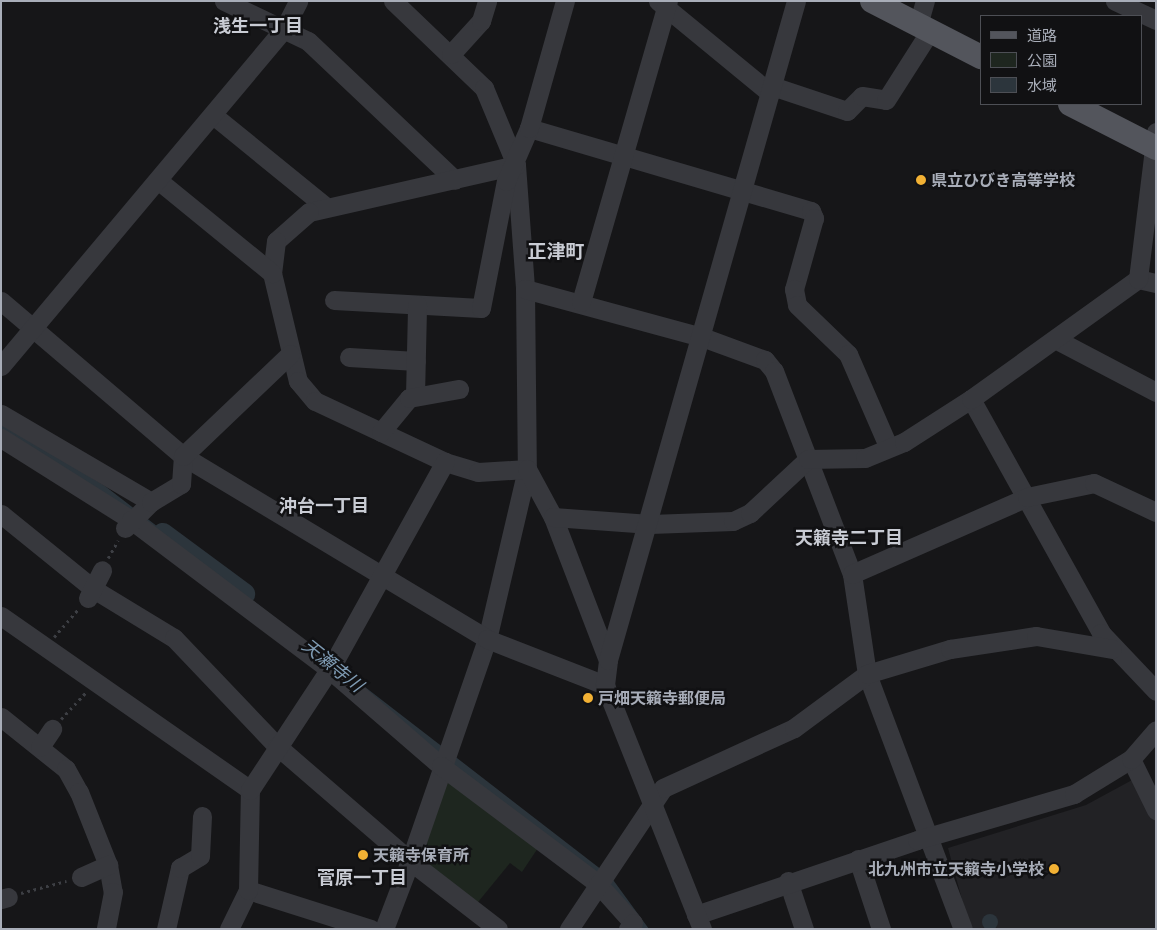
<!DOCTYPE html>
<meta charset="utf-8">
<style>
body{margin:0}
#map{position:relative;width:1157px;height:930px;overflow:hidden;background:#161618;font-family:"Exo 2","Noto Sans JP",sans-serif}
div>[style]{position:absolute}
.built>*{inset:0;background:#222225}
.green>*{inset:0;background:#1e261f}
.water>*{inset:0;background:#2c353c}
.round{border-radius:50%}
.river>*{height:22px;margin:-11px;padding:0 11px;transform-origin:11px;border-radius:11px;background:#2c353c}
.path>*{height:2.5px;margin-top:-1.25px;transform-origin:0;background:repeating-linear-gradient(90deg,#3d3f44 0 2.5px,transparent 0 6.5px)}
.minor>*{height:19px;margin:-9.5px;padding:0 9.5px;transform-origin:9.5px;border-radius:9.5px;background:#37383d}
.major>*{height:24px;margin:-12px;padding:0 12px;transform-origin:12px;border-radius:12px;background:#53555c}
.dots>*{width:14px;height:14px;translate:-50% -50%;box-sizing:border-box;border:2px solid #111113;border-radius:50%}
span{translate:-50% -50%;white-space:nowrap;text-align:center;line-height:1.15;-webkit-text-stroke:5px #111113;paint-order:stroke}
.poi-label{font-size:16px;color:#a8adb8;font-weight:700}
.left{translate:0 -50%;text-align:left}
.right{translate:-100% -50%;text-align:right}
.neighbourhood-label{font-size:18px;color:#c9ccd4;font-weight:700}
.water-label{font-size:18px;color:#7f9bb3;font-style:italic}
.quarter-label{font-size:19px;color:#c9ccd4;font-weight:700}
.frame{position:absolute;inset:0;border:2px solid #a8adb8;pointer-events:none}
.legend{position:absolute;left:980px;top:15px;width:162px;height:90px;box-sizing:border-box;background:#111113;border:1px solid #4d4f55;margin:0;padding:6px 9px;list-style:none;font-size:15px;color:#a8adb8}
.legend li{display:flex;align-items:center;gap:10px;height:25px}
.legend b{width:25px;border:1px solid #4d4f55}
</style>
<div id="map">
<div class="built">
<div style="clip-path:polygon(1134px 779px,1156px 821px,1156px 929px,970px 929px,948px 848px,1086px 805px)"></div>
</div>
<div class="green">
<div style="clip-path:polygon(443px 771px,542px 842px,522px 872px,510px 863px,474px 907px,413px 860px)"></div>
</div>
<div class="water">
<div style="clip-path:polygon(1px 422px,105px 486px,611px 877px,649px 929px,639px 929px,612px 888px,1px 435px)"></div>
<div class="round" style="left:982px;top:914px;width:16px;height:16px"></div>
</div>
<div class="river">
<div style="left:163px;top:534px;width:101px;rotate:36.5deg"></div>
</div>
<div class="path">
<div style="left:108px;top:558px;width:20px;rotate:-60deg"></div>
<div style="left:54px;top:637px;width:37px;rotate:-49deg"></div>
<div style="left:61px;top:719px;width:37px;rotate:-47deg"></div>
<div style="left:21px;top:893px;width:47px;rotate:-14.9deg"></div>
</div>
<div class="minor">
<div style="left:224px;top:1px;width:93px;rotate:25.5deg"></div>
<div style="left:308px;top:41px;width:202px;rotate:43.4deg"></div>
<div style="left:393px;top:1px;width:126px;rotate:43.7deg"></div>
<div style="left:484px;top:88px;width:83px;rotate:67.4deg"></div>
<div style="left:516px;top:165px;width:124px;rotate:85.8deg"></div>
<div style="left:525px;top:289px;width:180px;rotate:89.4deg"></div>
<div style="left:527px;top:469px;width:175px;rotate:103.2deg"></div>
<div style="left:487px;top:639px;width:235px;rotate:109.1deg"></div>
<div style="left:410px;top:861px;width:111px;rotate:37.7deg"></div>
<div style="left:658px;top:1px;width:145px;rotate:39.4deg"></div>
<div style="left:1115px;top:1px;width:45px;rotate:24.9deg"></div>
<div style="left:918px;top:25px;width:25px;rotate:-74deg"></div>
<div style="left:451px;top:54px;width:45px;rotate:-47.7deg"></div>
<div style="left:481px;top:21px;width:21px;rotate:-73deg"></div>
<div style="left:772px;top:86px;width:79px;rotate:18.4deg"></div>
<div style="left:847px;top:111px;width:21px;rotate:-45deg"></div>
<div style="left:862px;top:96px;width:24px;rotate:9deg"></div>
<div style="left:886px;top:100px;width:82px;rotate:-57.5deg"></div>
<div style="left:213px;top:115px;width:144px;rotate:39.1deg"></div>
<div style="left:529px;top:128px;width:294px;rotate:16.4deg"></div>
<div style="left:811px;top:211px;width:8px;rotate:67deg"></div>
<div style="left:814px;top:218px;width:74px;rotate:105.7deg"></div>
<div style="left:794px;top:289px;width:16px;rotate:79deg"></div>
<div style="left:797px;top:305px;width:71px;rotate:43.9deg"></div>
<div style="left:848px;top:354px;width:100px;rotate:66.5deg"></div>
<div style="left:516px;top:165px;width:212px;rotate:167.2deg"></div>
<div style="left:309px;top:212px;width:44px;rotate:138.7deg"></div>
<div style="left:276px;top:241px;width:32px;rotate:97deg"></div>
<div style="left:272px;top:273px;width:111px;rotate:76.5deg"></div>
<div style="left:298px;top:381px;width:26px;rotate:50deg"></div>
<div style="left:315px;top:401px;width:144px;rotate:25.1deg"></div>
<div style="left:445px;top:462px;width:34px;rotate:17deg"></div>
<div style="left:478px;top:472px;width:49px;rotate:-3.5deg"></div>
<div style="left:159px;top:181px;width:146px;rotate:39.2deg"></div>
<div style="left:1138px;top:279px;width:18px;rotate:13deg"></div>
<div style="left:525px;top:289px;width:183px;rotate:15.2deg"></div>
<div style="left:702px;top:337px;width:67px;rotate:20.1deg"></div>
<div style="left:765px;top:360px;width:14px;rotate:51deg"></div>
<div style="left:774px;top:371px;width:217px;rotate:69deg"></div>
<div style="left:852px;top:574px;width:101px;rotate:81.5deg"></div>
<div style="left:867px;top:674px;width:272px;rotate:69.4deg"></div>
<div style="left:334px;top:300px;width:147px;rotate:3.1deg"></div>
<div style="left:481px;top:308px;width:129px;rotate:-78.9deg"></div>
<div style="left:506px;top:181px;width:58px;rotate:-66.5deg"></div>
<div style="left:529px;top:128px;width:132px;rotate:-74.2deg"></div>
<div style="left:1px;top:301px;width:239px;rotate:40.4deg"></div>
<div style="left:183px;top:456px;width:355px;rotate:31deg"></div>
<div style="left:487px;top:639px;width:127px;rotate:21.3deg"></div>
<div style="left:581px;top:302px;width:313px;rotate:-73.9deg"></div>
<div style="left:1057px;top:340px;width:112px;rotate:27.7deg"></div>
<div style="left:349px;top:357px;width:67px;rotate:3.4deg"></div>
<div style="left:1px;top:366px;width:442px;rotate:-50deg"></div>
<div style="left:285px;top:27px;width:29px;rotate:-63deg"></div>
<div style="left:415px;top:396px;width:91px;rotate:-88.7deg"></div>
<div style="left:971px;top:399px;width:268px;rotate:60.9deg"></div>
<div style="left:1101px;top:633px;width:80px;rotate:46.5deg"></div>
<div style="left:1px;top:414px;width:174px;rotate:30.4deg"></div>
<div style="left:381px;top:432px;width:44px;rotate:-50.5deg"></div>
<div style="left:409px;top:398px;width:51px;rotate:-10.2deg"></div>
<div style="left:1px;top:438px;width:154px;rotate:32.2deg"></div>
<div style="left:131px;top:520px;width:248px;rotate:37deg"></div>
<div style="left:329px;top:669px;width:148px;rotate:40.9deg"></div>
<div style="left:441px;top:766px;width:196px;rotate:36.9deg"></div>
<div style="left:598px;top:884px;width:52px;rotate:48.1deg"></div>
<div style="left:633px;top:923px;width:8px;rotate:130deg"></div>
<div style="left:527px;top:469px;width:55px;rotate:61.6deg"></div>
<div style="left:553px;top:517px;width:153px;rotate:69deg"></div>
<div style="left:1px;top:514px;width:121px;rotate:39deg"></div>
<div style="left:95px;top:590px;width:92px;rotate:31.3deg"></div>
<div style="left:174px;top:638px;width:149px;rotate:46.4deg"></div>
<div style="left:277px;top:746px;width:176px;rotate:40.8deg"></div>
<div style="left:410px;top:861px;width:73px;rotate:110.9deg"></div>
<div style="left:553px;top:517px;width:97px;rotate:4.1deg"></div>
<div style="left:650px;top:524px;width:83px;rotate:-2.1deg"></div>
<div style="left:733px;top:521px;width:19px;rotate:-25deg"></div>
<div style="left:750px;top:513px;width:79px;rotate:-43deg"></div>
<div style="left:808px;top:459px;width:57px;rotate:-1deg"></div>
<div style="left:865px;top:458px;width:42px;rotate:-22.3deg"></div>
<div style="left:904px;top:442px;width:80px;rotate:-32.7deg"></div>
<div style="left:971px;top:399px;width:206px;rotate:-35.7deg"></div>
<div style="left:1138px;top:279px;width:148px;rotate:-83deg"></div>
<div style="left:125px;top:528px;width:37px;rotate:-45deg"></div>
<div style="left:151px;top:502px;width:35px;rotate:-31deg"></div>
<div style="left:181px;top:484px;width:28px;rotate:-86deg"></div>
<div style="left:183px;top:456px;width:148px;rotate:-43.6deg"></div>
<div style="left:852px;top:574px;width:191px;rotate:-23.7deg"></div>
<div style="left:1027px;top:497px;width:68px;rotate:-11.8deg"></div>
<div style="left:1094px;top:483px;width:68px;rotate:25.1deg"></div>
<div style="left:88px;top:598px;width:31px;rotate:-63deg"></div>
<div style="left:1px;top:616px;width:304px;rotate:34.9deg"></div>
<div style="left:1px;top:717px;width:83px;rotate:38.7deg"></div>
<div style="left:66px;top:769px;width:26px;rotate:61deg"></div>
<div style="left:79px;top:792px;width:79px;rotate:68.3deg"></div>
<div style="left:108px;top:865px;width:27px;rotate:80deg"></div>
<div style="left:113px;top:892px;width:38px;rotate:101deg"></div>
<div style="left:40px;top:747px;width:22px;rotate:-56deg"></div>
<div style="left:1131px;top:759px;width:57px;rotate:63.9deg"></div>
<div style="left:858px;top:859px;width:74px;rotate:71.8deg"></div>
<div style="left:81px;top:877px;width:30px;rotate:-24deg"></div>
<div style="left:788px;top:881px;width:51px;rotate:71.6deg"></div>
<div style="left:248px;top:890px;width:129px;rotate:17.6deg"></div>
<div style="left:1px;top:899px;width:7px;rotate:-16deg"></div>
<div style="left:696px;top:915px;width:233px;rotate:-18.7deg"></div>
<div style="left:917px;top:840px;width:164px;rotate:-16.3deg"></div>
<div style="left:1074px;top:794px;width:67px;rotate:-31.6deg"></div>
<div style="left:1131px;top:759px;width:38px;rotate:-49deg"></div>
<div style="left:166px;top:929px;width:63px;rotate:-77.1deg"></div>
<div style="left:180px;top:868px;width:23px;rotate:-31deg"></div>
<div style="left:200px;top:856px;width:40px;rotate:-87.1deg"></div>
<div style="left:229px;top:929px;width:43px;rotate:-64deg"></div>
<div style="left:248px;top:890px;width:100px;rotate:-88.9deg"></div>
<div style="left:250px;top:790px;width:153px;rotate:-56.7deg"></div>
<div style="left:334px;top:662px;width:229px;rotate:-61deg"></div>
<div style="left:569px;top:929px;width:169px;rotate:-56.3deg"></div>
<div style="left:663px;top:788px;width:144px;rotate:-24.6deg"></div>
<div style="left:794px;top:728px;width:91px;rotate:-36.5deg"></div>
<div style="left:867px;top:674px;width:87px;rotate:-16.8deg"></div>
<div style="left:950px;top:649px;width:87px;rotate:-8.6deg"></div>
<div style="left:1036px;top:636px;width:77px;rotate:9.7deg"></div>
<div style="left:702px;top:929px;width:263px;rotate:-111.7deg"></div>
<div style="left:605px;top:685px;width:25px;rotate:-83deg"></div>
<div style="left:608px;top:660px;width:685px;rotate:-74.08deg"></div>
</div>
<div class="major">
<div style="left:872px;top:1px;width:123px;rotate:27.2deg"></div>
<div style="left:1070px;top:104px;width:97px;rotate:27.1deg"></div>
</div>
<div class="dots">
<div style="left:921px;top:180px;background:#f2b134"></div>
<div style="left:588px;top:698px;background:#f2b134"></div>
<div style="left:363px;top:855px;background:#f2b134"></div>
<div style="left:1054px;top:869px;background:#f2b134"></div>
</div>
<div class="poi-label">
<span class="left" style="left:931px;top:180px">県立ひびき高等学校</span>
<span class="left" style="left:598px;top:698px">戸畑天籟寺郵便局</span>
<span class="left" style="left:373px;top:855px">天籟寺保育所</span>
<span class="right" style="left:1044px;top:869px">北九州市立天籟寺小学校</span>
</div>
<div class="neighbourhood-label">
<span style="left:258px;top:25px">浅生一丁目</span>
<span style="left:324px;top:505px">沖台一丁目</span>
<span style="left:849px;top:537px">天籟寺二丁目</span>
<span style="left:362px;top:877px">菅原一丁目</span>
</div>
<div class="water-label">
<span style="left:333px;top:665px;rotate:39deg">天瀬寺川</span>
</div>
<div class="quarter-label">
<span style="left:556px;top:251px">正津町</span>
</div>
<div class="frame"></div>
<ul class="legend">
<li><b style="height:6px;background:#53555c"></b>道路</li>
<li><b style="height:14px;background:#1e261f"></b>公園</li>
<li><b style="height:14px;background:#2c353c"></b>水域</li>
</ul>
</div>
